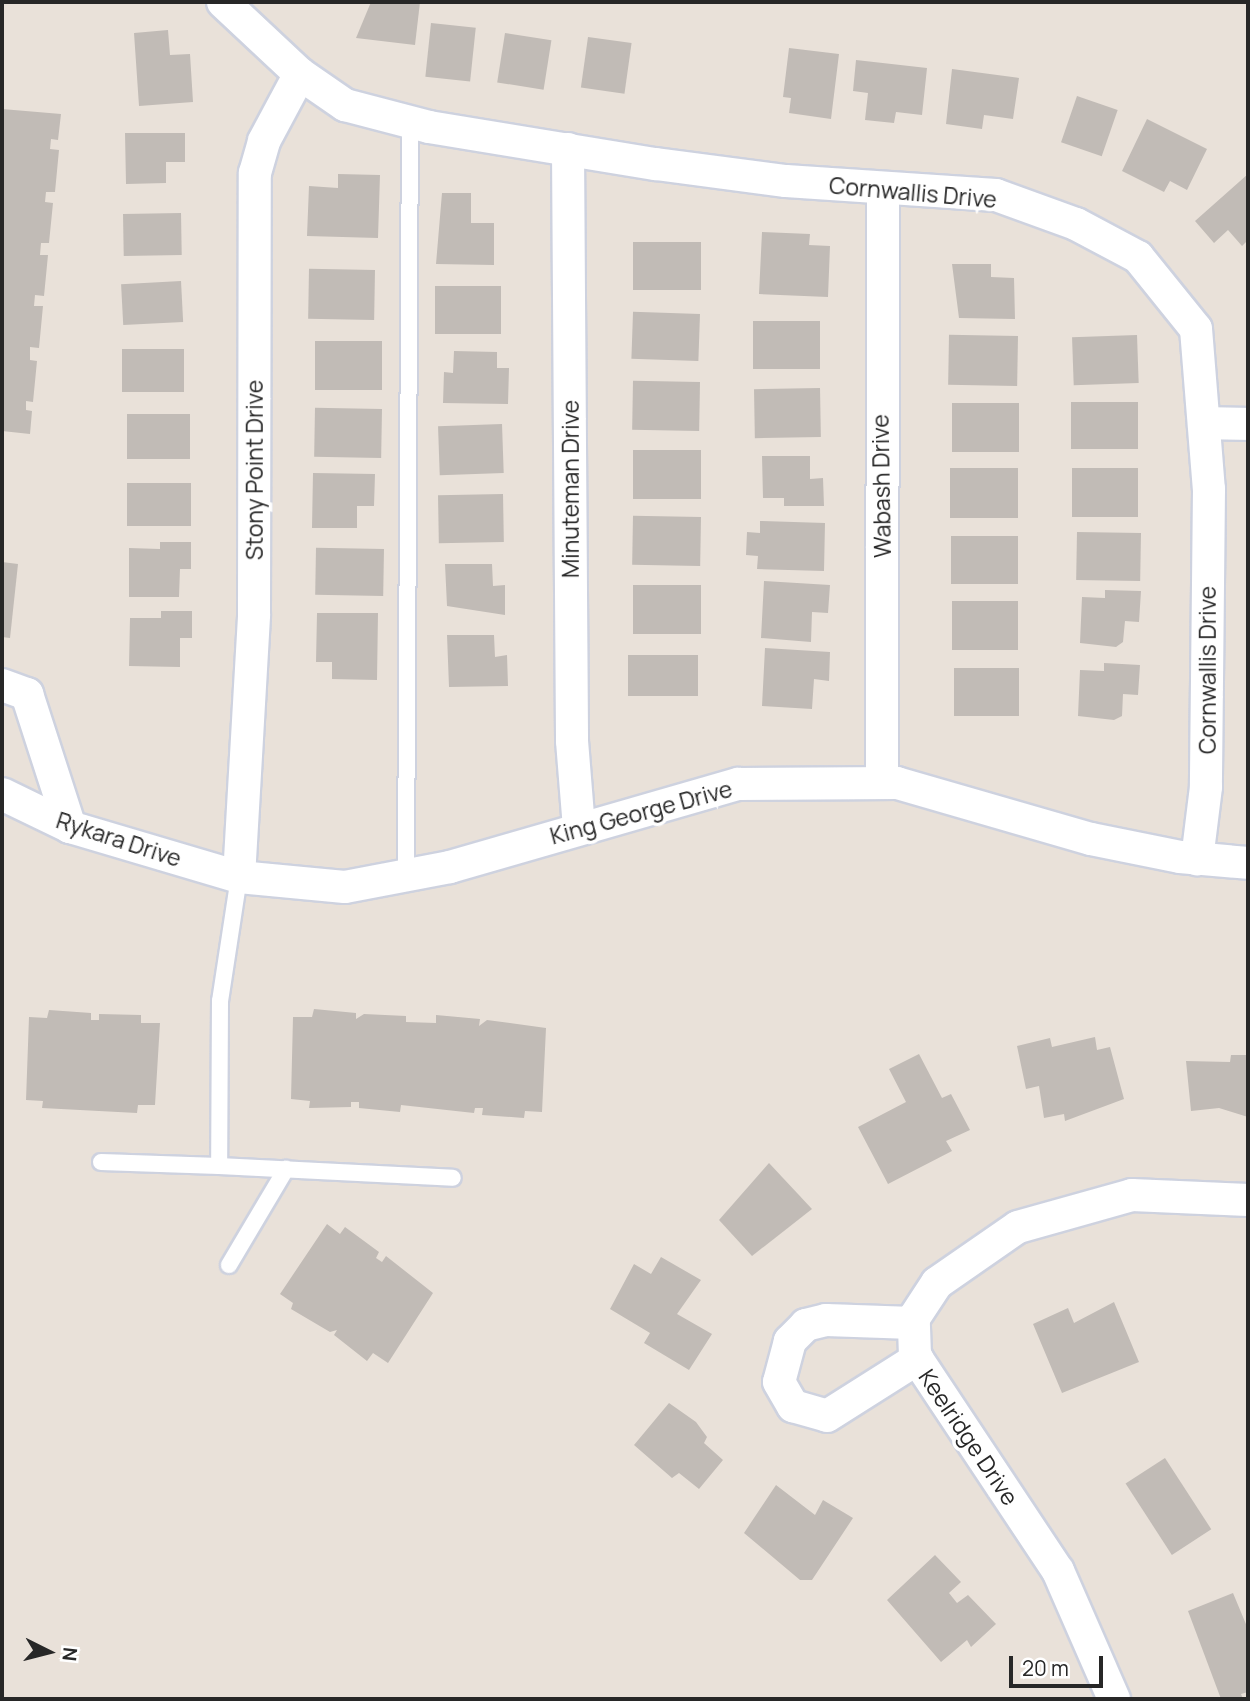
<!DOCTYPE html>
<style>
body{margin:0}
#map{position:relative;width:1250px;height:1701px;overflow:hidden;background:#e9e1d9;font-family:Manrope,sans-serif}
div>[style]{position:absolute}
.building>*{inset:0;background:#c1bbb6;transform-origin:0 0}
.roads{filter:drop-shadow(2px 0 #ced2df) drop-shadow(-2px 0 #ced2df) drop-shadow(0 2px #ced2df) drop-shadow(0 -2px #ced2df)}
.service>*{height:16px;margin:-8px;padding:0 8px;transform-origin:8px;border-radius:8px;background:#fff}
.minor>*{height:32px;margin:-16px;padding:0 16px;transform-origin:16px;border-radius:16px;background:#fff}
span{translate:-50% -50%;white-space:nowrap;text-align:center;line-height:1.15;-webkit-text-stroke:7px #fff;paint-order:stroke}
.street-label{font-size:23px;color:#272727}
.frame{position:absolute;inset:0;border:4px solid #272727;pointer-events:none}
.north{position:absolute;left:14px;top:1617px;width:70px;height:70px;-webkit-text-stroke:5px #fff;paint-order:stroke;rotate:96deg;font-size:19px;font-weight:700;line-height:28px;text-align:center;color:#272727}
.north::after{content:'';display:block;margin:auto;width:24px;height:32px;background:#272727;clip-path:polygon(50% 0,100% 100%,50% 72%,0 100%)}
.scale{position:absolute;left:1009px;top:1656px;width:94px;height:32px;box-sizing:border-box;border:4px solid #272727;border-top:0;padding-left:9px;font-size:21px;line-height:24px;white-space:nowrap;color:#272727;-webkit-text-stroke:5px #fff;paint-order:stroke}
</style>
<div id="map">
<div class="building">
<div style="clip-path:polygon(371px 2px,420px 2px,415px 45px,356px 38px)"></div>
<div style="left:431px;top:23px;width:45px;height:54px;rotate:6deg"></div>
<div style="clip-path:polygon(168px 30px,170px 55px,190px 54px,193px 102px,139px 106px,134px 33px)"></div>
<div style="left:505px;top:33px;width:47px;height:50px;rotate:9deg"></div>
<div style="left:588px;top:37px;width:44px;height:51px;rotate:8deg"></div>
<div style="clip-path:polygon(789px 48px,839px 54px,831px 119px,789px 113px,791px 98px,783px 97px)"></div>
<div style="clip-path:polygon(856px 60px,927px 68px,922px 115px,896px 112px,894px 123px,865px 120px,868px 93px,853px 91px)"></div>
<div style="clip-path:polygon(952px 69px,1019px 78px,1013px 119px,984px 115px,982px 129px,946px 124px)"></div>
<div style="left:1077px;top:96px;width:43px;height:49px;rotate:19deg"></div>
<div style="clip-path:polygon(2px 109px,61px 114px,58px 140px,51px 139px,50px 149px,59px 150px,55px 192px,46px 192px,45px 202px,53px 203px,49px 243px,41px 243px,40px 255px,48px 255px,44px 296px,35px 295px,34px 306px,43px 306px,39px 348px,30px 347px,30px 360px,37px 361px,33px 402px,26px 401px,26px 410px,32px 411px,30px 434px,2px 431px)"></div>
<div style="clip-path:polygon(1147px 119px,1207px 149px,1187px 190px,1170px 181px,1164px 192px,1122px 171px)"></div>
<div style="clip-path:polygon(125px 133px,185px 133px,185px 162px,166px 162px,166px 183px,126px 184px)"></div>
<div style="clip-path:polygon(338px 174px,380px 175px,378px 238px,307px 236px,309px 186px,338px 188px)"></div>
<div style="clip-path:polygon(1248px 174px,1248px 240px,1242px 246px,1228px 230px,1214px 243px,1195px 221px)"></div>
<div style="clip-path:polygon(442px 193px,471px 193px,471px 223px,494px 223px,494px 265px,436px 264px)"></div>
<div style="left:181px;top:213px;width:42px;height:58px;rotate:89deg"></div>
<div style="clip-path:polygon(762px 232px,810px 234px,809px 245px,830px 246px,828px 297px,759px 294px)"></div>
<div style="left:633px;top:242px;width:68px;height:48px"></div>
<div style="clip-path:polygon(952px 264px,991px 264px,991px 277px,1014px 278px,1015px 319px,959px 318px)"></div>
<div style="left:375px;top:270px;width:50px;height:66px;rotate:91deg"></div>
<div style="left:181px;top:281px;width:41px;height:60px;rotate:87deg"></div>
<div style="left:501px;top:286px;width:48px;height:66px;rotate:90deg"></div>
<div style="left:700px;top:314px;width:47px;height:67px;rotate:92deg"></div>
<div style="left:753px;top:321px;width:67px;height:48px"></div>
<div style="left:1137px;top:335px;width:48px;height:65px;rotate:88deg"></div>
<div style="left:1018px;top:336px;width:50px;height:69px;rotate:91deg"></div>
<div style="left:315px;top:341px;width:67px;height:49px"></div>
<div style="left:184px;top:349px;width:43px;height:62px;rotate:90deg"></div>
<div style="clip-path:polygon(454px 351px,497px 352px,497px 368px,509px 368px,508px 404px,443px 403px,444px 372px,453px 373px)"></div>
<div style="left:700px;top:382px;width:49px;height:67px;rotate:91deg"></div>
<div style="left:820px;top:388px;width:49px;height:66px;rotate:89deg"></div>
<div style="left:1071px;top:402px;width:67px;height:47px"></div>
<div style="left:952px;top:403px;width:67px;height:49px"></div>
<div style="left:382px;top:409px;width:49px;height:67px;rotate:91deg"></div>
<div style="left:127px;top:414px;width:63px;height:45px"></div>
<div style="left:502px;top:424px;width:49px;height:64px;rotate:88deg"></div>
<div style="left:633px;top:450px;width:68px;height:49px"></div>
<div style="clip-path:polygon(762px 456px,810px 456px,810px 479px,823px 478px,824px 506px,784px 506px,784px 498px,763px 498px)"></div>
<div style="left:1018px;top:468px;width:50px;height:68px;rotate:90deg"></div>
<div style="left:1072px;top:468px;width:66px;height:49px"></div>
<div style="clip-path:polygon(313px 473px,375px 474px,374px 506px,357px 506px,357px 528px,312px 528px)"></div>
<div style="left:191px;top:483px;width:43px;height:64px;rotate:90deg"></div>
<div style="left:503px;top:494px;width:48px;height:65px;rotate:89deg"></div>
<div style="left:701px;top:517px;width:49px;height:68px;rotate:91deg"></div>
<div style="clip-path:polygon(760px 521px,825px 523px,824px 571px,757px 569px,758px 556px,746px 555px,747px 532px,760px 533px)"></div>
<div style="left:1077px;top:532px;width:64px;height:48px;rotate:1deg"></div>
<div style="left:951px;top:536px;width:67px;height:48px"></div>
<div style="clip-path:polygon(160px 542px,191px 542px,191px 569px,180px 569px,179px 597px,129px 597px,129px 548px,160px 549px)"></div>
<div style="left:384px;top:549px;width:47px;height:68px;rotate:91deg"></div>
<div style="clip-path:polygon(2px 562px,18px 564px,10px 638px,2px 637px)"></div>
<div style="clip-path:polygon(445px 564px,492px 564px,493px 586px,505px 585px,505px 615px,447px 606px)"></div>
<div style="clip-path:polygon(764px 581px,830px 585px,828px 613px,812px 612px,811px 642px,761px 638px)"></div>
<div style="left:633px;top:585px;width:68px;height:49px"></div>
<div style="clip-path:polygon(1105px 590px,1141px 591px,1139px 622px,1125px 621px,1123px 642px,1116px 647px,1080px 643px,1082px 597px,1105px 598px)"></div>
<div style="left:1018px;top:601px;width:49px;height:66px;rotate:90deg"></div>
<div style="clip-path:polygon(161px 611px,192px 611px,192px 638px,180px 638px,180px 667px,129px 666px,130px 618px,161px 618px)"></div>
<div style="clip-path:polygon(317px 613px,378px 613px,377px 680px,332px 679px,332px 662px,316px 662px)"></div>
<div style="clip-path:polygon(447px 635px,494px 635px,495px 657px,507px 655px,508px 686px,449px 687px)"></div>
<div style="clip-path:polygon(765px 648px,830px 652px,829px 681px,814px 679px,812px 709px,762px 706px)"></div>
<div style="left:628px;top:655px;width:70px;height:41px"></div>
<div style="clip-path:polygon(1104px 663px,1140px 665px,1138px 695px,1123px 694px,1122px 716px,1114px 720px,1078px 716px,1080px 670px,1104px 671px)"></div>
<div style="left:954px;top:668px;width:65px;height:48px"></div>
<div style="clip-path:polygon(314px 1009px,356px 1013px,356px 1019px,364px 1014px,406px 1016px,406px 1022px,436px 1023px,436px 1015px,480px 1019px,479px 1026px,487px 1020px,546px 1028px,542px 1112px,525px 1111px,524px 1118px,482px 1115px,483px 1108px,475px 1108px,474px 1113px,401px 1105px,400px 1112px,359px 1108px,359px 1102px,351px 1102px,351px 1107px,309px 1108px,310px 1101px,291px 1099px,293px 1017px,312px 1017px)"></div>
<div style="clip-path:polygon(49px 1010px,91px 1013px,91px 1020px,99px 1020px,99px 1014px,141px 1015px,141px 1023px,160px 1023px,155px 1105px,138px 1105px,137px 1113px,42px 1108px,43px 1101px,26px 1100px,29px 1017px,47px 1018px)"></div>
<div style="clip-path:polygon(1095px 1037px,1097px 1050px,1110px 1047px,1124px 1099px,1065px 1121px,1064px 1114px,1044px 1118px,1039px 1086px,1026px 1089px,1017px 1046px,1050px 1038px,1052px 1047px)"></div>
<div style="clip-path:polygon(919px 1054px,942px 1098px,951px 1094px,970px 1130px,946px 1141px,952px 1151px,888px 1184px,858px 1127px,906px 1102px,889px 1069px)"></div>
<div style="clip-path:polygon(1231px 1055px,1248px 1055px,1248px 1117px,1219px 1108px,1191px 1111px,1186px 1061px,1230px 1062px)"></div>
<div style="clip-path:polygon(769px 1163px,812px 1209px,752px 1256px,719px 1220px)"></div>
<div style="clip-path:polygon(327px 1224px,340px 1234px,345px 1227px,379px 1252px,376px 1258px,382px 1262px,386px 1256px,433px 1293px,388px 1363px,373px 1353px,367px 1361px,334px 1335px,337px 1330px,330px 1332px,291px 1309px,293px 1303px,280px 1294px)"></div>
<div style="clip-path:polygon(661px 1257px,701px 1280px,677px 1314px,712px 1334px,689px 1370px,644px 1343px,650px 1333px,610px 1309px,634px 1264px,651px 1274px)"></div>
<div style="clip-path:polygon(1114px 1302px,1139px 1362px,1062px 1393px,1033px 1324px,1068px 1308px,1074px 1323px)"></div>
<div style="clip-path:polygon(669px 1403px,696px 1422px,707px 1437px,704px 1443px,723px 1460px,699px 1489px,679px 1473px,672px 1478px,634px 1445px)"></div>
<div style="left:1165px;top:1458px;width:85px;height:47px;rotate:57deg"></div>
<div style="clip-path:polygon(776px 1485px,815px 1515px,823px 1500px,853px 1518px,812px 1580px,800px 1580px,744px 1533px)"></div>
<div style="clip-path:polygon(935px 1555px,961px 1582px,949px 1593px,957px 1603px,968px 1595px,996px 1624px,971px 1647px,967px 1640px,941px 1662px,887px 1600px)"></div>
<div style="clip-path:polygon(1233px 1593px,1248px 1629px,1248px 1692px,1241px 1694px,1243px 1699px,1221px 1699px,1188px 1611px)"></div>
</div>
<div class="roads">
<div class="service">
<div style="left:406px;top:876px;width:754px;rotate:-89.7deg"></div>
<div style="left:239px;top:877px;width:125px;rotate:98.7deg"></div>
<div style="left:220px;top:1001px;width:165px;rotate:90.3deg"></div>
<div style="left:219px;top:1166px;width:234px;rotate:2.9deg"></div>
<div style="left:101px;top:1162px;width:118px;rotate:1.9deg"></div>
<div style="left:229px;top:1265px;width:112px;rotate:-59.3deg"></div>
</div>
<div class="minor">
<div style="left:223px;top:2px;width:105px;rotate:43.1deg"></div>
<div style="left:300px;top:74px;width:55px;rotate:34.6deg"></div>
<div style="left:345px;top:105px;width:87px;rotate:14.7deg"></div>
<div style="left:429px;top:127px;width:230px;rotate:9.3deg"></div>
<div style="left:656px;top:164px;width:131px;rotate:7.5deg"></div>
<div style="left:786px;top:181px;width:210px;rotate:3.8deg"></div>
<div style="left:996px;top:195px;width:85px;rotate:19.9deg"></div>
<div style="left:1076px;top:224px;width:70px;rotate:28deg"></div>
<div style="left:1138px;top:257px;width:92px;rotate:51.1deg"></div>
<div style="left:1196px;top:329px;width:161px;rotate:85.4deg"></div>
<div style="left:1209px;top:489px;width:298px;rotate:90.6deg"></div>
<div style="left:1206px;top:787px;width:73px;rotate:97.1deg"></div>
<div style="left:568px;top:149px;width:592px;rotate:89.61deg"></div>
<div style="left:572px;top:741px;width:87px;rotate:85.4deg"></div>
<div style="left:1204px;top:423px;width:44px;rotate:1.3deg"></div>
<div style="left:2px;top:685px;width:27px;rotate:20deg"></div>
<div style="left:27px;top:694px;width:140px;rotate:72.1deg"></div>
<div style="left:882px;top:783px;width:595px;rotate:-89.9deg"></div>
<div style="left:2px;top:794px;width:76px;rotate:25.9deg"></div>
<div style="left:70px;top:827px;width:176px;rotate:16.5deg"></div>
<div style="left:239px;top:877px;width:106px;rotate:5.4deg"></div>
<div style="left:345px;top:887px;width:107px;rotate:-10.8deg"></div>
<div style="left:450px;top:867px;width:300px;rotate:-16.1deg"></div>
<div style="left:738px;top:784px;width:159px;rotate:-0.4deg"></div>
<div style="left:897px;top:783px;width:202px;rotate:16.1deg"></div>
<div style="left:1091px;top:839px;width:91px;rotate:11.4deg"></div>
<div style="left:1180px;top:857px;width:68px;rotate:5deg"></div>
<div style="left:239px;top:877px;width:263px;rotate:-86.7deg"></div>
<div style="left:254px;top:614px;width:441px;rotate:-89.9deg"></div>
<div style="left:255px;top:173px;width:33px;rotate:-74deg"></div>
<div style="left:264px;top:141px;width:76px;rotate:-61.8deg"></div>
<div style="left:913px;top:1323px;width:87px;rotate:-178deg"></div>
<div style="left:826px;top:1320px;width:21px;rotate:166deg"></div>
<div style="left:806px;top:1325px;width:23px;rotate:135deg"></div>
<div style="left:790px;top:1341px;width:42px;rotate:105deg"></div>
<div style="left:779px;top:1382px;width:28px;rotate:60deg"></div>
<div style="left:793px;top:1406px;width:35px;rotate:16deg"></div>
<div style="left:827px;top:1416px;width:107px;rotate:-32.3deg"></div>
<div style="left:1114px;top:1699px;width:140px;rotate:-113.6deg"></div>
<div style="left:1058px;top:1571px;width:258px;rotate:-123.6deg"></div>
<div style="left:915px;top:1356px;width:38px;rotate:-92deg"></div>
<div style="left:914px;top:1318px;width:42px;rotate:-56.7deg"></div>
<div style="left:937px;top:1283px;width:98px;rotate:-34.7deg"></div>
<div style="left:1018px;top:1227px;width:118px;rotate:-15.7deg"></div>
<div style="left:1132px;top:1195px;width:116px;rotate:2.5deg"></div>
</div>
</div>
<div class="street-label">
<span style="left:913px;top:192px;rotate:5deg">Cornwallis Drive</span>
<span style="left:254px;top:470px;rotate:-90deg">Stony Point Drive</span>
<span style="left:881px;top:486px;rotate:-91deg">Wabash Drive</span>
<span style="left:570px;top:489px;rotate:-90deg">Minuteman Drive</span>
<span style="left:1207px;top:670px;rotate:-90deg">Cornwallis Drive</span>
<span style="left:641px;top:812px;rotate:-15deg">King George Drive</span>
<span style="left:119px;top:839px;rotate:18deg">Rykara Drive</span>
<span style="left:969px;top:1437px;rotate:56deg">Keelridge Drive</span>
</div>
<div class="frame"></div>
<div class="north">N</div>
<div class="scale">20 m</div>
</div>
